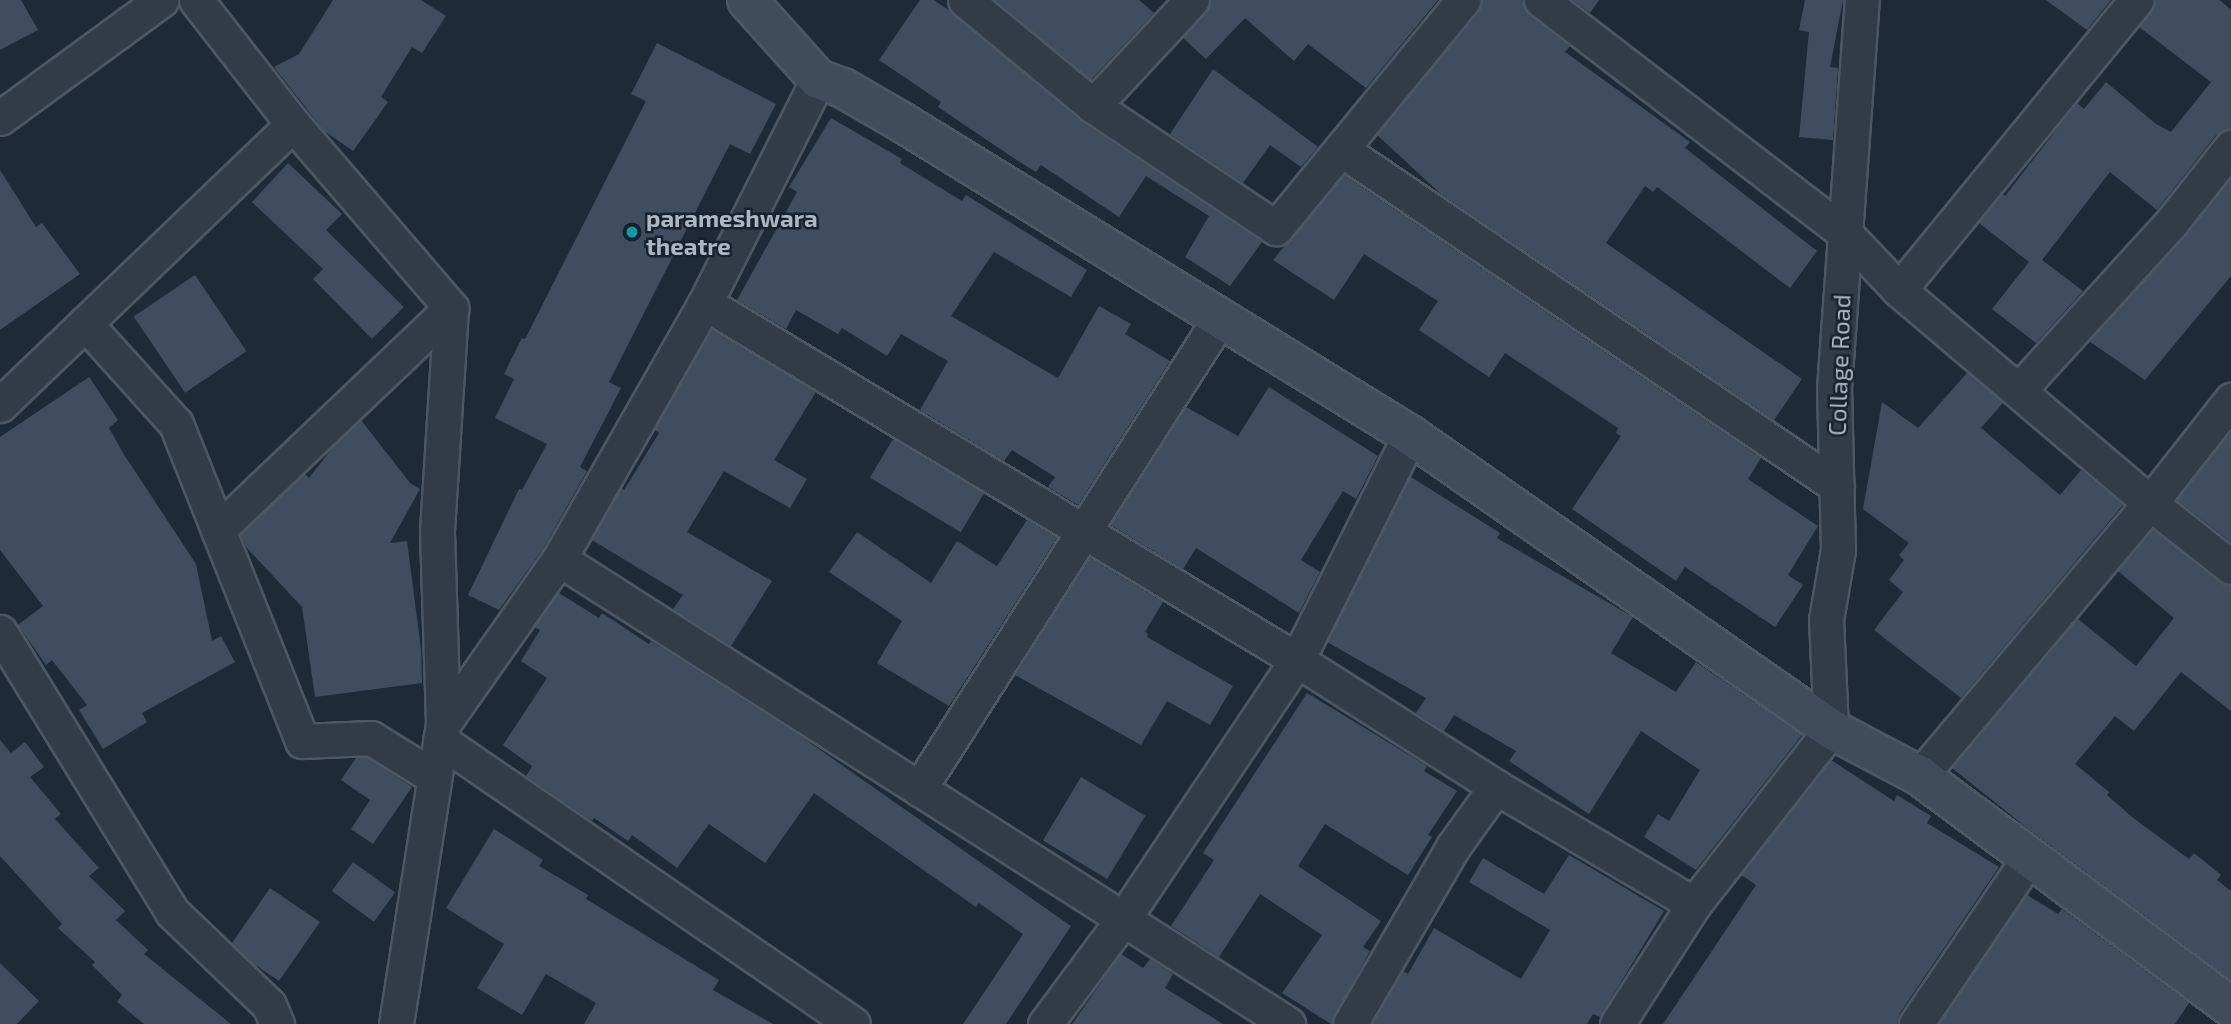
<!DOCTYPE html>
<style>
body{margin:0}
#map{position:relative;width:2231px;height:1024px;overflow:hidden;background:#1f2a39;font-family:"Exo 2",sans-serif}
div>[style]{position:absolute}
.building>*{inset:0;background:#3f4d5e;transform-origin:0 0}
.roads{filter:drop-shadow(2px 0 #4d5764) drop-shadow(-2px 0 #4d5764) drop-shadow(0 2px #4d5764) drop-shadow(0 -2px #4d5764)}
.street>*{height:33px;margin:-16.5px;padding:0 16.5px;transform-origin:16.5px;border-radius:16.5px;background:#323c49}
.secondary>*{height:38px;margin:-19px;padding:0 19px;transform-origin:19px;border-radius:19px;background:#404b5c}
.dots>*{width:19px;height:19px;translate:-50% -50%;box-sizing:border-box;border:4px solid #18212d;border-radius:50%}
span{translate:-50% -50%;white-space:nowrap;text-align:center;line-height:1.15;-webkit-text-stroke:5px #18212d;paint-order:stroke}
.poi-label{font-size:24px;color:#acb7c6;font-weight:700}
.left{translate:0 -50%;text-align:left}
.street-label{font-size:24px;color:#acb7c6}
</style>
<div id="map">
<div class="building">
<div style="clip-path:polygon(0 0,21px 0,38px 30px,0 50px)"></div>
<div style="clip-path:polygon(333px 0,421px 0,446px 16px,422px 53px,412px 47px,381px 97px,388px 102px,353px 151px,324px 131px,274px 67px,299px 54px)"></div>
<div style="clip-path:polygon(920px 0,934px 0,950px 11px,1082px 122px,1262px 242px,1230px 286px,1185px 257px,1209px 216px,1146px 176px,1119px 217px,1041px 165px,1036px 172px,1015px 159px,938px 107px,941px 102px,879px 60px)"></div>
<div style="clip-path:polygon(995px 0,1139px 0,1154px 13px,1091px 80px)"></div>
<div style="clip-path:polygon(1211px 0,1438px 0,1366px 88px,1308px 44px,1294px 61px,1245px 18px,1206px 59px,1183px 38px,1206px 13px)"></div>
<div style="clip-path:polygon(1482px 0,1522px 0,1529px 15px,1570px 46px,1565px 52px,1690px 142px,1685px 148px,1817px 251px,1790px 288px,1657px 187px,1653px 192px,1645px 186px,1606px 243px,1802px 379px,1774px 420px,1441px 194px,1377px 135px,1478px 12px)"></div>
<div style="clip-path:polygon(1573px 0,1599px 0,1590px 13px)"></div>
<div style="clip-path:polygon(1805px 0,1843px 0,1830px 67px,1838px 68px,1833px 140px,1799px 137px,1809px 32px,1799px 30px)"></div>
<div style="clip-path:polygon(2046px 0,2111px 0,2087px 30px)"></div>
<div style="clip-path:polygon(2155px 0,2220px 0,2231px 10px,2231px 128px,2216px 135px,2157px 210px,2110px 172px,2042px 260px,2083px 291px,2036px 343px,1992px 309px,2029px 262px,1979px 223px,2003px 194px,2005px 196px,2077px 103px,2084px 109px,2106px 82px,2156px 124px,2171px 132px,2211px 82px,2139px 27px,2151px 12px)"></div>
<div style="clip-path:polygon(657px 43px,776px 104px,750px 154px,730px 144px,609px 382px,621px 388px,580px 467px,587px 471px,543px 549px,499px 610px,468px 595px,519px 489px,522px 490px,547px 444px,495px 418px,514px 379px,504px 374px,522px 338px,525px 339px,646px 101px,631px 94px)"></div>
<div style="clip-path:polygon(1213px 69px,1318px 147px,1301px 167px,1270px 145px,1243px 183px,1170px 134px)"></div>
<div style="clip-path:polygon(831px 118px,902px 159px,900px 163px,962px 201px,966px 195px,1087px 270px,1071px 297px,994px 252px,951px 316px,1058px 378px,1099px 306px,1131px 324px,1125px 334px,1170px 361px,1078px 505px,1048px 487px,1055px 477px,1012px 450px,1004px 461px,920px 410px,948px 361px,901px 334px,887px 356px,842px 328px,838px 334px,796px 310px,786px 329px,737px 300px,797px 192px,789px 187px)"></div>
<div style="clip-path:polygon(288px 163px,342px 214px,326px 230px,404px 307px,372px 339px,313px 279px,323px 269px,252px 202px)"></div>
<div style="clip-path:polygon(0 170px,36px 227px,42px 223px,80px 274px,0 330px)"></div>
<div style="clip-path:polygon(1344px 175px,1761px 458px,1748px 479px,1818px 526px,1788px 575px,1803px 585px,1775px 627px,1685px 567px,1676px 581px,1572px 509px,1621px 436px,1616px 433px,1618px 428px,1505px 353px,1489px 377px,1419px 330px,1438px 301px,1364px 254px,1334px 300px,1273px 260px)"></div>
<div style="clip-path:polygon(2231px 178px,2231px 276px,2145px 380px,2089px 341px,2185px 236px)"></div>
<div style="left:195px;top:275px;width:92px;height:74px;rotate:56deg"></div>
<div style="clip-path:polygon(712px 330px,816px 392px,774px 460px,807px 479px,790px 508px,724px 471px,687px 532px,772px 581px,731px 646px,673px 609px,683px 595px,592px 540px,621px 488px,624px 490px,659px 433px,655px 430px)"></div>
<div style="clip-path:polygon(1967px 373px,2003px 403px,1981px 428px,2060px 495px,2081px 470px,2123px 505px,1961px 698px,1874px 630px,1903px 592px,1889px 580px,1904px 560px,1899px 555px,1909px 543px,1863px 509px,1882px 402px,1918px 428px)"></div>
<div style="clip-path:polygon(89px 377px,118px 420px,109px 428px,123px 453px,196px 564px,212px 641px,221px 636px,235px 662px,142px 713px,147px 722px,103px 749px,79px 710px,87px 705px,52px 660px,46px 665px,18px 625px,43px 606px,0 550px,0 437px)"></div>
<div style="clip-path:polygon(1269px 387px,1378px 456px,1356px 499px,1343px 491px,1301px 560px,1320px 572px,1299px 613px,1196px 548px,1183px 569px,1111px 525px,1186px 407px,1238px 436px)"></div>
<div style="clip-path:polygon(361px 420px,410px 483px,420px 489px,390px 543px,407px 541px,421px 649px,422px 683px,315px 697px,302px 607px,246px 547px,241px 535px,305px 474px,309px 478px,334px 446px)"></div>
<div style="clip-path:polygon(2231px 431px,2231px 542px,2177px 500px)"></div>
<div style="left:893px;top:439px;width:106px;height:45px;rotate:31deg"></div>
<div style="clip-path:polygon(1411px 477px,1500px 533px,1497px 538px,1633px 617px,1611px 653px,1676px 692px,1696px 662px,1802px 735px,1696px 870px,1644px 837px,1658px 814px,1669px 821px,1700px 770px,1641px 731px,1589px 814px,1509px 761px,1516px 751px,1454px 715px,1444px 731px,1416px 713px,1426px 698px,1327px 642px)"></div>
<div style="clip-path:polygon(1027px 520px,1057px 538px,949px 706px,877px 663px,902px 621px,829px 572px,857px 532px,931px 583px,957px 541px,997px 566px)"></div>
<div style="clip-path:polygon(2153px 530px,2219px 582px,2231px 586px,2231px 711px,2181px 672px,2134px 731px,2115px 716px,2075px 764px,2109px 792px,2107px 795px,2132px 817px,2189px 859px,2194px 853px,2221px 875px,2217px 880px,2231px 891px,2231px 980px,2027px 828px,1952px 768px,2078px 619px,2136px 666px,2174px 618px,2118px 571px)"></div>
<div style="clip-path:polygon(1090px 558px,1163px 602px,1145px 632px,1148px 634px,1147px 637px,1233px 686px,1210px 725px,1167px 701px,1141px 745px,1015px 675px)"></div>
<div style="clip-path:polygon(559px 593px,599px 618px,602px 613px,649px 644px,651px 641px,799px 735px,1071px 926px,1006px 1024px,963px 1024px,1023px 934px,979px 903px,976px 907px,814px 793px,765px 863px,709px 824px,677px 868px,632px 835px,628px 841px,594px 818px,592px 821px,526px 776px,532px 766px,503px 745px,547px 678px,521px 661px,540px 630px,534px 627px)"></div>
<div style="clip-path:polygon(1307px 693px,1424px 764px,1427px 767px,1424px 771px,1457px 791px,1428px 835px,1432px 837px,1408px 875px,1325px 824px,1298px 866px,1381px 921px,1363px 947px,1370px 951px,1331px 1024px,1282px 993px,1322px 935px,1260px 894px,1219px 957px,1171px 926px,1214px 860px,1203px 853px)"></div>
<div style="clip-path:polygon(0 740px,11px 753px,25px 742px,44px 767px,30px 777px,61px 814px,55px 819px,99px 868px,89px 876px,125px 911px,116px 920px,148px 950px,144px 954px,231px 1024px,144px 1024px,117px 1002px,122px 995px,92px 965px,95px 962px,58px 928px,62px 924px,0 856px)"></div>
<div style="clip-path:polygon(366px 757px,412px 787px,373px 844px,351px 829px,370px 800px,341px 780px,356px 758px)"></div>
<div style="clip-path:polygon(1831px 760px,1894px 801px,1897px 795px,1931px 816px,1927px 823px,1999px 867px,1900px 1013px,1897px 1024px,1663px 1024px,1756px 885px,1741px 875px)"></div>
<div style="left:1081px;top:777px;width:75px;height:74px;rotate:31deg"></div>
<div style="clip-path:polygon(494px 829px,543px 860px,539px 866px,588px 895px,586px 899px,719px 980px,713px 990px,773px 1024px,584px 1024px,596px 1003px,546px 974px,522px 1015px,477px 988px,504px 944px,446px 908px)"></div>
<div style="clip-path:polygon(1569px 855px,1664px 911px,1600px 1017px,1593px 1014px,1587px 1024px,1372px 1024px,1403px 971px,1408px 974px,1434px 928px,1521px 979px,1550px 930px,1469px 882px,1483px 858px,1544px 894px)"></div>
<div style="left:353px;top:862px;width:52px;height:36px;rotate:36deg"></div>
<div style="clip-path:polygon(270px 888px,320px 922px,279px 981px,254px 964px,232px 943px)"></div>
<div style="clip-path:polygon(2027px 895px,2058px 914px,2062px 909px,2189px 1003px,2175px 1024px,1939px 1024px)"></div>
<div style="clip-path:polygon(1121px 954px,1143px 968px,1150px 959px,1173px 974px,1165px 988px,1223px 1024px,1072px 1024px)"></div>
<div style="clip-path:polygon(0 963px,39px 1001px,17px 1024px,0 1024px)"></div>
</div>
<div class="roads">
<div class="street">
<div style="left:196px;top:0;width:157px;rotate:52deg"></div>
<div style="left:293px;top:124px;width:243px;rotate:49.3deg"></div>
<div style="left:451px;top:308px;width:224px;rotate:93.6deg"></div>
<div style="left:437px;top:532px;width:192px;rotate:88.2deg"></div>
<div style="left:965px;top:0;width:166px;rotate:39.6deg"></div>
<div style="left:1093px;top:106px;width:145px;rotate:-47deg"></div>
<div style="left:1541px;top:0;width:386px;rotate:37.5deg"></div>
<div style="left:1847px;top:235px;width:76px;rotate:46.6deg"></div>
<div style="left:1899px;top:290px;width:337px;rotate:40.3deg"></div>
<div style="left:2156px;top:508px;width:95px;rotate:38.2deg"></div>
<div style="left:1093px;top:106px;width:220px;rotate:33.7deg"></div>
<div style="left:1276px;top:228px;width:295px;rotate:-50.6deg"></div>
<div style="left:0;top:118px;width:200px;rotate:-36.2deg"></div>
<div style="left:1342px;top:150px;width:598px;rotate:34.17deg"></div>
<div style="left:1899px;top:290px;width:375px;rotate:-50.7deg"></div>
<div style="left:705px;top:303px;width:691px;rotate:31.09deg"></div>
<div style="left:1297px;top:660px;width:236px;rotate:32.5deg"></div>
<div style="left:1496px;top:787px;width:230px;rotate:30.6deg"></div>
<div style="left:85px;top:323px;width:136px;rotate:48deg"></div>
<div style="left:176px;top:424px;width:341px;rotate:68.3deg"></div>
<div style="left:302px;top:741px;width:69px;rotate:-2.5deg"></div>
<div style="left:371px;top:738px;width:74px;rotate:31.8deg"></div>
<div style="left:2019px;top:390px;width:226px;rotate:-47.7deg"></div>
<div style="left:2171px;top:223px;width:97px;rotate:-51.7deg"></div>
<div style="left:0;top:405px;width:406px;rotate:-43.8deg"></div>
<div style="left:218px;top:530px;width:322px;rotate:-43.6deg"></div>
<div style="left:559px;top:559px;width:865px;rotate:32.53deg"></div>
<div style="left:0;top:632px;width:329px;rotate:58.4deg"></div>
<div style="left:172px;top:912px;width:134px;rotate:43.8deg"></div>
<div style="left:269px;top:1005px;width:21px;rotate:67deg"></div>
<div style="left:440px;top:740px;width:501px;rotate:34.51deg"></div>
<div style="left:1920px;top:776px;width:358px;rotate:-49.9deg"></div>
<div style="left:2151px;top:502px;width:130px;rotate:-51.9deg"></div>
<div style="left:919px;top:789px;width:559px;rotate:-57.42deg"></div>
<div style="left:396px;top:1024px;width:304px;rotate:-81.1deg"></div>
<div style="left:443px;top:724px;width:202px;rotate:-54.9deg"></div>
<div style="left:559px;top:559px;width:295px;rotate:-60.3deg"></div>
<div style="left:705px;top:303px;width:251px;rotate:-63.2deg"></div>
<div style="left:1045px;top:1024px;width:132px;rotate:-53.3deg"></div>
<div style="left:1124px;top:918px;width:311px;rotate:-56.2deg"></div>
<div style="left:1297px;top:660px;width:252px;rotate:-63.3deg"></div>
<div style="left:1350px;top:1024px;width:205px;rotate:-59.8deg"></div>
<div style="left:1453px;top:847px;width:74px;rotate:-54.4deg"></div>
<div style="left:1617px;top:1024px;width:143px;rotate:-57.3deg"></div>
<div style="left:1694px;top:904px;width:222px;rotate:-51.9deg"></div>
<div style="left:1831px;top:729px;width:109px;rotate:-92.6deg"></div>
<div style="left:1826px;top:620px;width:71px;rotate:-80.3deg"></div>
<div style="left:1838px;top:550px;width:162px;rotate:-91.4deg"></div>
<div style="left:1834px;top:388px;width:389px;rotate:-85.9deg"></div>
<div style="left:1916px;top:1024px;width:199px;rotate:-55.8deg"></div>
</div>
<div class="secondary">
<div style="left:747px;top:0;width:106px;rotate:48.1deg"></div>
<div style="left:818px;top:79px;width:27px;rotate:20deg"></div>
<div style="left:843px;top:88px;width:66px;rotate:30.1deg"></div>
<div style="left:900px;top:121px;width:599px;rotate:31.62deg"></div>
<div style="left:1410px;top:435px;width:513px;rotate:34.93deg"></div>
<div style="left:1831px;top:729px;width:101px;rotate:27.8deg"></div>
<div style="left:1920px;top:776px;width:387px;rotate:36.6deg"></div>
</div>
</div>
<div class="dots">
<div style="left:632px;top:232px;background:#0f9aa8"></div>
</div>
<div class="poi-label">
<span class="left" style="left:646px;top:232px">parameshwara<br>theatre</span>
</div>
<div class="street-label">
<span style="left:1839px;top:365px;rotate:-88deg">Collage Road</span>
</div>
</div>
